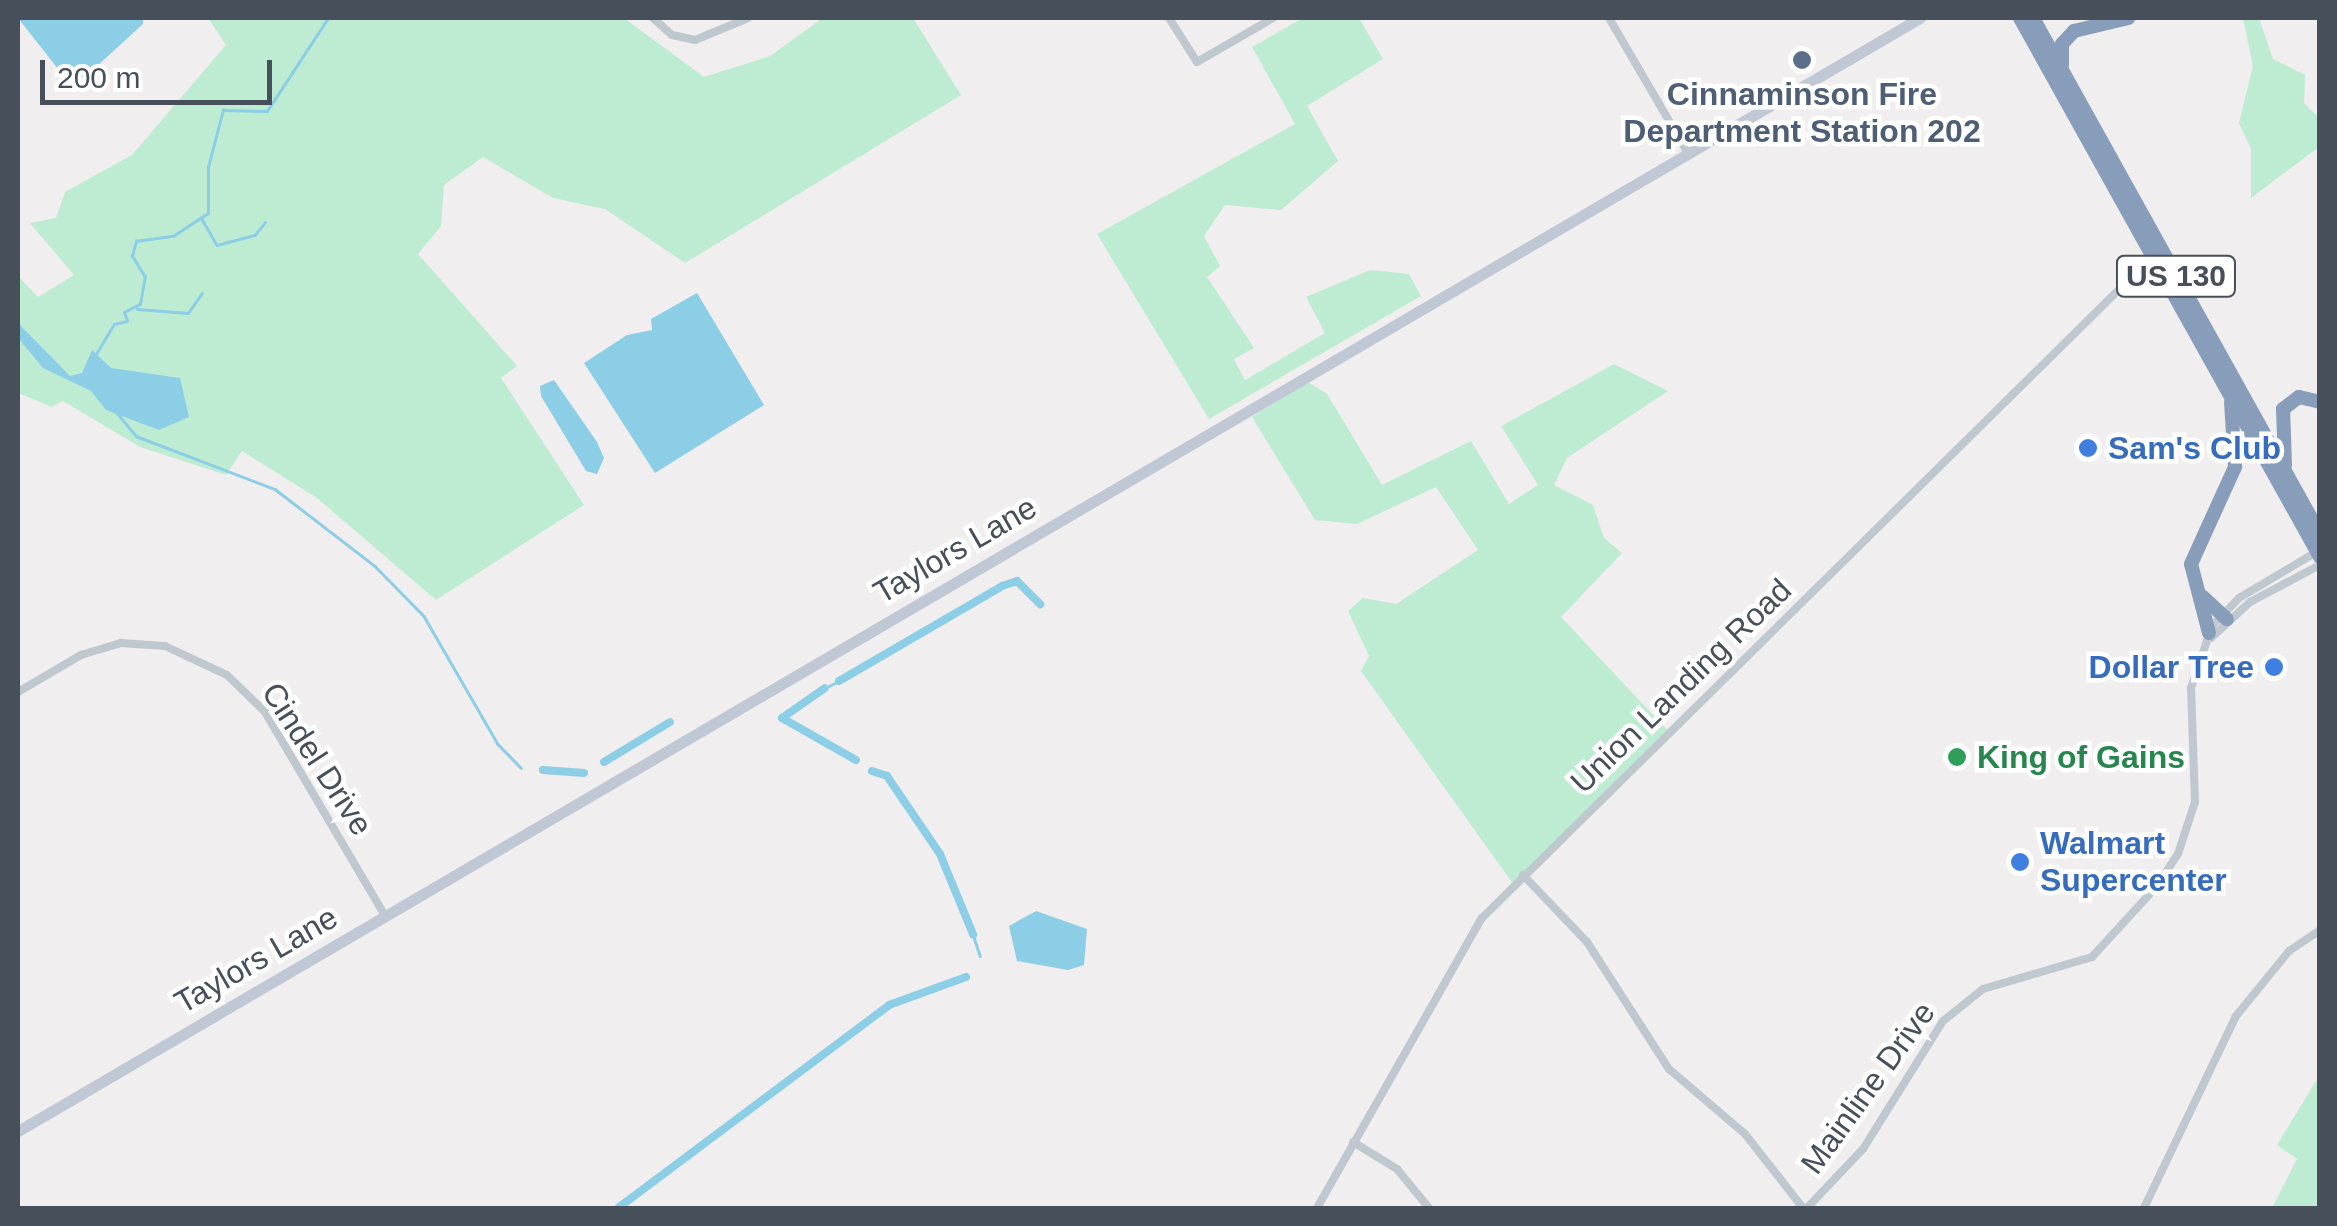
<!DOCTYPE html>
<style>
body{margin:0}
#map{position:relative;width:2337px;height:1226px;overflow:hidden;background:#f0eeee;font-family:Helvetica,sans-serif}
div>[style]{position:absolute}
.green>*{inset:0;background:#beecd3}
.water>*{inset:0;background:#8dcee7}
.stream>*{height:2.5px;margin:-1.25px;padding:0 1.25px;transform-origin:1.25px;border-radius:1.25px;background:#8dcee7}
.canal>*{height:8px;margin:-4px;padding:0 4px;transform-origin:4px;border-radius:4px;background:#8dcee7}
.street>*{height:8px;margin:-4px;padding:0 4px;transform-origin:4px;border-radius:4px;background:#bfc7cf}
.secondary>*{height:11px;margin:-5.5px;padding:0 5.5px;transform-origin:5.5px;border-radius:5.5px;background:#bfc8d4}
.highway>*{height:14px;margin:-7px;padding:0 7px;transform-origin:7px;border-radius:7px;background:#889dba}
.dots>*{width:28px;height:28px;translate:-50% -50%;box-sizing:border-box;border:5px solid #fff;border-radius:50%}
span{translate:-50% -50%;white-space:nowrap;text-align:center;line-height:1.15;-webkit-text-stroke:9px #fff;paint-order:stroke}
.shield-label span{padding:2px 8px;background:#fff;border:2px solid;border-radius:8px;-webkit-text-stroke-width:0}
.shield-label{font-size:30px;color:#47505a;font-weight:700}
.service-label{font-size:32px;color:#4e5e75;font-weight:700}
.shop-label{font-size:32px;color:#366cbe;font-weight:700}
.left{translate:0 -50%;text-align:left}
.right{translate:-100% -50%;text-align:right}
.street-label{font-size:32px;color:#47505a}
.leisure-label{font-size:32px;color:#27864d;font-weight:700}
.frame{position:absolute;inset:0;border:20px solid #47505a;pointer-events:none}
.scale{position:absolute;left:40px;top:60px;width:232px;height:45px;box-sizing:border-box;border:5px solid #47505a;border-top:0;padding-left:12px;font-size:30px;line-height:35px;white-space:nowrap;color:#47505a;-webkit-text-stroke:8px #fff;paint-order:stroke}
</style>
<div id="map">
<div class="green">
<div style="clip-path:polygon(208px 18px,624px 18px,704px 77px,770px 56px,823px 18px,913px 18px,961px 95px,685px 263px,605px 209px,553px 198px,483px 157px,444px 185px,441px 226px,418px 254px,517px 366px,501px 378px,584px 505px,436px 600px,317px 498px,242px 451px,226px 475px,140px 447px,63px 401px,52px 407px,18px 393px,18px 276px,38px 297px,74px 275px,30px 223px,56px 218px,65px 192px,132px 155px,226px 45px)"></div>
<div style="clip-path:polygon(1303px 18px,1359px 18px,1383px 59px,1307px 106px,1338px 161px,1281px 210px,1225px 205px,1204px 236px,1220px 266px,1207px 277px,1254px 348px,1234px 359px,1245px 380px,1325px 333px,1306px 297px,1370px 270px,1409px 274px,1421px 296px,1209px 419px,1097px 234px,1295px 124px,1252px 47px)"></div>
<div style="clip-path:polygon(2243px 18px,2259px 18px,2273px 59px,2305px 75px,2304px 103px,2320px 119px,2319px 147px,2251px 198px,2251px 149px,2239px 123px,2253px 66px)"></div>
<div style="clip-path:polygon(1614px 364px,1668px 391px,1567px 458px,1554px 485px,1593px 505px,1604px 538px,1622px 553px,1561px 617px,1670px 733px,1516px 888px,1361px 671px,1369px 656px,1348px 611px,1363px 598px,1396px 604px,1478px 550px,1436px 487px,1357px 524px,1315px 520px,1252px 417px,1308px 382px,1327px 394px,1382px 485px,1471px 441px,1509px 504px,1538px 485px,1501px 426px)"></div>
<div style="clip-path:polygon(2319px 1076px,2319px 1208px,2272px 1208px,2297px 1159px,2277px 1145px)"></div>
</div>
<div class="water">
<div style="clip-path:polygon(18px 18px,143px 18px,143px 24px,84px 78px,62px 74px)"></div>
<div style="clip-path:polygon(697px 293px,764px 405px,655px 473px,584px 363px,627px 335px,652px 330px,651px 319px)"></div>
<div style="clip-path:polygon(18px 323px,70px 376px,82px 373px,92px 350px,111px 368px,180px 378px,189px 417px,159px 430px,106px 410px,91px 391px,43px 368px,18px 338px)"></div>
<div style="clip-path:polygon(554px 380px,597px 442px,604px 458px,597px 474px,586px 471px,541px 396px,540px 386px)"></div>
<div style="clip-path:polygon(1036px 911px,1087px 929px,1084px 965px,1068px 970px,1017px 961px,1009px 926px)"></div>
</div>
<div class="stream">
<div style="left:202px;top:219px;width:30px;rotate:60deg"></div>
<div style="left:217px;top:245px;width:39px;rotate:-15deg"></div>
<div style="left:255px;top:235px;width:16px;rotate:-52deg"></div>
<div style="left:137px;top:309px;width:51px;rotate:4.5deg"></div>
<div style="left:188px;top:313px;width:24px;rotate:-55deg"></div>
<div style="left:96px;top:354px;width:35px;rotate:-59deg"></div>
<div style="left:114px;top:324px;width:13px;rotate:-13deg"></div>
<div style="left:127px;top:321px;width:9px;rotate:-108deg"></div>
<div style="left:124px;top:312px;width:18px;rotate:-27deg"></div>
<div style="left:140px;top:304px;width:27px;rotate:-80deg"></div>
<div style="left:145px;top:277px;width:25px;rotate:-122deg"></div>
<div style="left:132px;top:256px;width:16px;rotate:-75deg"></div>
<div style="left:136px;top:241px;width:37px;rotate:-8deg"></div>
<div style="left:173px;top:236px;width:42px;rotate:-33.3deg"></div>
<div style="left:208px;top:213px;width:46px;rotate:-90deg"></div>
<div style="left:208px;top:167px;width:59px;rotate:-75.3deg"></div>
<div style="left:223px;top:110px;width:44px;rotate:1.3deg"></div>
<div style="left:267px;top:111px;width:111px;rotate:-56.7deg"></div>
<div style="left:117px;top:413px;width:30px;rotate:50deg"></div>
<div style="left:136px;top:436px;width:149px;rotate:20.9deg"></div>
<div style="left:275px;top:489px;width:126px;rotate:37.6deg"></div>
<div style="left:375px;top:566px;width:70px;rotate:45.6deg"></div>
<div style="left:424px;top:616px;width:148px;rotate:60deg"></div>
<div style="left:498px;top:744px;width:33px;rotate:46deg"></div>
<div style="left:825px;top:688px;width:16px;rotate:-27deg"></div>
<div style="left:973px;top:934px;width:23px;rotate:72deg"></div>
</div>
<div class="canal">
<div style="left:839px;top:681px;width:189px;rotate:-30.2deg"></div>
<div style="left:1002px;top:586px;width:16px;rotate:-18deg"></div>
<div style="left:1017px;top:581px;width:33px;rotate:45deg"></div>
<div style="left:782px;top:718px;width:85px;rotate:29.6deg"></div>
<div style="left:782px;top:718px;width:52px;rotate:-34.9deg"></div>
<div style="left:604px;top:762px;width:77px;rotate:-31.2deg"></div>
<div style="left:543px;top:770px;width:41px;rotate:4.2deg"></div>
<div style="left:872px;top:771px;width:16px;rotate:18deg"></div>
<div style="left:887px;top:776px;width:94px;rotate:55.8deg"></div>
<div style="left:940px;top:854px;width:87px;rotate:67.6deg"></div>
<div style="left:618px;top:1208px;width:339px;rotate:-36.8deg"></div>
<div style="left:889px;top:1005px;width:82px;rotate:-20deg"></div>
</div>
<div class="street">
<div style="left:653px;top:18px;width:25px;rotate:42deg"></div>
<div style="left:672px;top:35px;width:24px;rotate:12deg"></div>
<div style="left:695px;top:40px;width:57px;rotate:-22.5deg"></div>
<div style="left:1169px;top:18px;width:52px;rotate:57.5deg"></div>
<div style="left:1197px;top:62px;width:88px;rotate:-30.1deg"></div>
<div style="left:1609px;top:18px;width:156px;rotate:59.7deg"></div>
<div style="left:2211px;top:638px;width:53px;rotate:-42.7deg"></div>
<div style="left:2250px;top:602px;width:79px;rotate:-27.9deg"></div>
<div style="left:18px;top:692px;width:73px;rotate:-30.4deg"></div>
<div style="left:81px;top:655px;width:42px;rotate:-16.7deg"></div>
<div style="left:121px;top:643px;width:44px;rotate:3.9deg"></div>
<div style="left:165px;top:646px;width:68px;rotate:25.1deg"></div>
<div style="left:227px;top:675px;width:53px;rotate:44.2deg"></div>
<div style="left:265px;top:712px;width:237px;rotate:59.5deg"></div>
<div style="left:1523px;top:875px;width:93px;rotate:46.3deg"></div>
<div style="left:1587px;top:942px;width:151px;rotate:57.2deg"></div>
<div style="left:1669px;top:1069px;width:100px;rotate:40.5deg"></div>
<div style="left:1745px;top:1134px;width:94px;rotate:51.9deg"></div>
<div style="left:1353px;top:1142px;width:52px;rotate:31.5deg"></div>
<div style="left:1397px;top:1169px;width:50px;rotate:50.6deg"></div>
<div style="left:1317px;top:1208px;width:334px;rotate:-60.4deg"></div>
<div style="left:1482px;top:918px;width:941px;rotate:-44.61deg"></div>
<div style="left:1807px;top:1208px;width:81px;rotate:-46.5deg"></div>
<div style="left:1863px;top:1149px;width:151px;rotate:-58deg"></div>
<div style="left:1943px;top:1021px;width:51px;rotate:-38.7deg"></div>
<div style="left:1983px;top:989px;width:114px;rotate:-16.4deg"></div>
<div style="left:2092px;top:957px;width:96px;rotate:-47.5deg"></div>
<div style="left:2157px;top:886px;width:38px;rotate:-57deg"></div>
<div style="left:2178px;top:854px;width:55px;rotate:-71.9deg"></div>
<div style="left:2195px;top:802px;width:114px;rotate:-92deg"></div>
<div style="left:2191px;top:688px;width:65px;rotate:-71.3deg"></div>
<div style="left:2212px;top:626px;width:39px;rotate:-46deg"></div>
<div style="left:2239px;top:598px;width:92px;rotate:-30.7deg"></div>
<div style="left:2144px;top:1208px;width:213px;rotate:-64.4deg"></div>
<div style="left:2236px;top:1016px;width:84px;rotate:-50.8deg"></div>
<div style="left:2289px;top:951px;width:37px;rotate:-34deg"></div>
</div>
<div class="secondary">
<div style="left:18px;top:1131px;width:2204px;rotate:-30.34deg"></div>
</div>
<div class="highway">
<div style="left:2020px;top:18px;width:617px;rotate:60.9deg"></div>
<div style="left:2033px;top:18px;width:590px;rotate:60.92deg"></div>
<div style="left:2062px;top:65px;width:21px;rotate:-90deg"></div>
<div style="left:2062px;top:44px;width:18px;rotate:-47deg"></div>
<div style="left:2074px;top:31px;width:56px;rotate:-13.5deg"></div>
<div style="left:2285px;top:465px;width:56px;rotate:-92deg"></div>
<div style="left:2283px;top:409px;width:20px;rotate:-37deg"></div>
<div style="left:2299px;top:397px;width:22px;rotate:13deg"></div>
<div style="left:2202px;top:596px;width:34px;rotate:43deg"></div>
<div style="left:2209px;top:633px;width:71px;rotate:-104.6deg"></div>
<div style="left:2191px;top:564px;width:107px;rotate:-65.6deg"></div>
<div style="left:2235px;top:467px;width:65px;rotate:-93.5deg"></div>
</div>
<div class="dots">
<div style="left:1802px;top:60px;background:#5c6f8a"></div>
<div style="left:2088px;top:448px;background:#3f7fe0"></div>
<div style="left:2274px;top:667px;background:#3f7fe0"></div>
<div style="left:1957px;top:757px;background:#2e9e5b"></div>
<div style="left:2020px;top:862px;background:#3f7fe0"></div>
</div>
<div class="shield-label">
<span style="left:2176px;top:276px">US 130</span>
</div>
<div class="service-label">
<span style="left:1802px;top:113px">Cinnaminson Fire<br>Department Station 202</span>
</div>
<div class="shop-label">
<span class="left" style="left:2108px;top:448px">Sam's Club</span>
<span class="right" style="left:2254px;top:667px">Dollar Tree</span>
<span class="left" style="left:2040px;top:862px">Walmart<br>Supercenter</span>
</div>
<div class="street-label">
<span style="left:955px;top:550px;rotate:-30deg">Taylors Lane</span>
<span style="left:1681px;top:686px;rotate:-44deg">Union Landing Road</span>
<span style="left:317px;top:759px;rotate:57deg">Cindel Drive</span>
<span style="left:256px;top:960px;rotate:-30deg">Taylors Lane</span>
<span style="left:1868px;top:1088px;rotate:-54deg">Mainline Drive</span>
</div>
<div class="leisure-label">
<span class="left" style="left:1977px;top:757px">King of Gains</span>
</div>
<div class="frame"></div>
<div class="scale">200 m</div>
</div>
